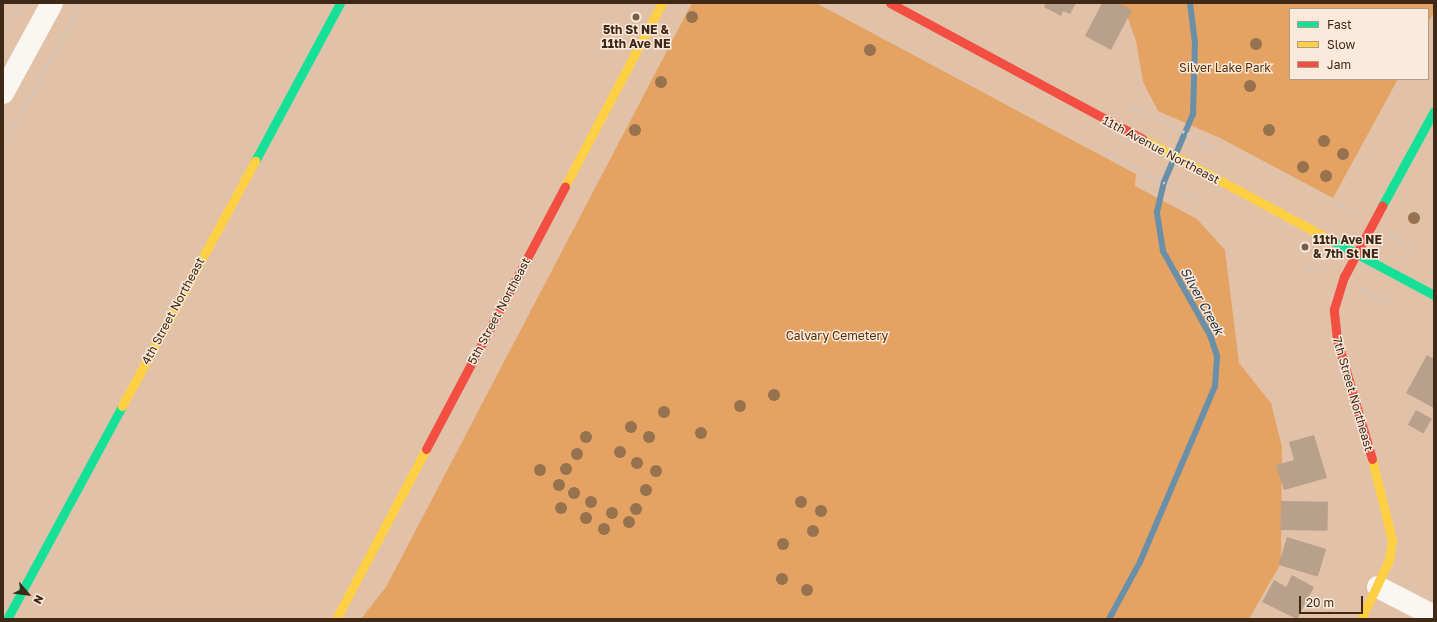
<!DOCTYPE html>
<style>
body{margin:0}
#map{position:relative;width:1437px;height:622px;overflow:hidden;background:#e1c2a8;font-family:"Golos Text",sans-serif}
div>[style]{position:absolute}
.green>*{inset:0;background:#e4a362}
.stream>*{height:6px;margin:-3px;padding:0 3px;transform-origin:3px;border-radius:3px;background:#6990a8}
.building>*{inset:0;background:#b8a08b;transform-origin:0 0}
.path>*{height:2.5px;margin-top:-1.25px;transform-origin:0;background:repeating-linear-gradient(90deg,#d2c8c0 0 2px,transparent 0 5px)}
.street>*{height:22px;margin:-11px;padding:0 11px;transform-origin:11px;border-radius:11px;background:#faf6f2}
.fast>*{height:9px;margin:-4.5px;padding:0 4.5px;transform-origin:4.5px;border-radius:4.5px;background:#16e098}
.slow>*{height:9px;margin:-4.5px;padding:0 4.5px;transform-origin:4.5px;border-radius:4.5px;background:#ffcf43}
.jam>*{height:9px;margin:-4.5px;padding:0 4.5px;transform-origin:4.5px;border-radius:4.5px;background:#f24e42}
.trees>*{width:12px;height:12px;margin:-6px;border-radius:50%;background:#96724f}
.dots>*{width:11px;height:11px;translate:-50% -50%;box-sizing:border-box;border:2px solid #fbe9db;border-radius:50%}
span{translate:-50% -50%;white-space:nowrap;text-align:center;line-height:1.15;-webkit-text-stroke:3px #fbe9db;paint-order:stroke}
.poi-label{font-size:12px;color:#3f2916;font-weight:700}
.left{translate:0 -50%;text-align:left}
.park-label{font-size:12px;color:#583006}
.street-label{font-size:12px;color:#3f2916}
.water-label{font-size:13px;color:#1b303f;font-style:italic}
.frame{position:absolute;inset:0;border:4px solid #3f2916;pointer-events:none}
.legend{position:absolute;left:1289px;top:8px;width:140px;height:72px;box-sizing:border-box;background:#fbe9db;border:1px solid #b09c8c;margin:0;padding:5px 7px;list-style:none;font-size:12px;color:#3f2916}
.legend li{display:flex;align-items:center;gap:8px;height:20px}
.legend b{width:20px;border:1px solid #b09c8c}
.north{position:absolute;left:8px;top:574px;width:40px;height:40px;-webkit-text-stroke:3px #fbe9db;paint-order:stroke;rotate:118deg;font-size:11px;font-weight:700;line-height:16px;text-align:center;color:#3f2916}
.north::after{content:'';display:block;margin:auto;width:14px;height:18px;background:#3f2916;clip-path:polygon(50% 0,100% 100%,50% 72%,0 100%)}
.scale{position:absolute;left:1299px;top:596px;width:64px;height:18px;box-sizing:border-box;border:2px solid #3f2916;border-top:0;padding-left:5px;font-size:12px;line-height:14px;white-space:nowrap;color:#3f2916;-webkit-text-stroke:3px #fbe9db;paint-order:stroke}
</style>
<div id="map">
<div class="green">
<div style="clip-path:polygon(692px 3px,816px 3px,1136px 174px,1135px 186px,1197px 219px,1225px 250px,1239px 363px,1271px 403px,1282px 447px,1281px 563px,1249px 619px,361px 619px,386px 587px)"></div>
<div style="clip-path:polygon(1107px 3px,1434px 3px,1434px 12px,1428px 23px,1428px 9px,1290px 9px,1290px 79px,1398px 79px,1333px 198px,1220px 138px,1158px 111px,1143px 82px,1136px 41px,1125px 10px)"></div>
</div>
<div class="stream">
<div style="left:1109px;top:619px;width:65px;rotate:-61.5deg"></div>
<div style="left:1140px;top:562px;width:191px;rotate:-66.9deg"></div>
<div style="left:1215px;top:386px;width:30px;rotate:-86deg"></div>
<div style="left:1217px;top:356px;width:20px;rotate:-108deg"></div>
<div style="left:1211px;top:337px;width:98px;rotate:-119.2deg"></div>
<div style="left:1163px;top:251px;width:39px;rotate:-99deg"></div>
<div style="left:1157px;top:212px;width:31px;rotate:-77deg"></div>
<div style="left:1164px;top:182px;width:74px;rotate:-66.9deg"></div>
<div style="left:1193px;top:114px;width:71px;rotate:-88.4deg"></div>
<div style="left:1195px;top:43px;width:40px;rotate:-97.1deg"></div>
</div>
<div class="building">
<div style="clip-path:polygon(1046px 3px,1076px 3px,1070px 14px,1063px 11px,1061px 16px,1044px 7px)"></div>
<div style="clip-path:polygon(1102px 3px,1119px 3px,1132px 10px,1111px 50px,1085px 36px)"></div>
<div style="clip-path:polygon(1427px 355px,1434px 359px,1434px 408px,1406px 393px)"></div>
<div style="left:1416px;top:410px;width:18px;height:17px;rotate:29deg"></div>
<div style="clip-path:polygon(1314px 435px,1327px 478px,1284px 490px,1276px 465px,1294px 460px,1289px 442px)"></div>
<div style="left:1281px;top:501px;width:47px;height:29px;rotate:1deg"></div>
<div style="left:1287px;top:537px;width:41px;height:29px;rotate:17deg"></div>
<div style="clip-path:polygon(1292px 575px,1314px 587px,1297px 619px,1262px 602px,1274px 580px,1286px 587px)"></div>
</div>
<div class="path">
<div style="left:362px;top:8px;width:6px;rotate:-59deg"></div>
<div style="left:3px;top:38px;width:40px;rotate:-62deg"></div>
<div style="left:1129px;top:104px;width:104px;rotate:26.8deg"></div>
<div style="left:3px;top:147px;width:164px;rotate:-61.6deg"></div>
<div style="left:1105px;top:153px;width:105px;rotate:26.6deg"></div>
<div style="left:1337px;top:203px;width:21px;rotate:31deg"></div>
<div style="left:1390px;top:235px;width:26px;rotate:31deg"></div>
<div style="left:1412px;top:248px;width:11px;rotate:117deg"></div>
<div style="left:1310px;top:269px;width:13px;rotate:13deg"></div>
<div style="left:1362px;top:288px;width:26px;rotate:31deg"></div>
<div style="left:1384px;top:301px;width:8px;rotate:-60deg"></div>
</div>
<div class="street">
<div style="left:3px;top:93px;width:102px;rotate:-61.4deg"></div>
<div style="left:1378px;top:587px;width:63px;rotate:27.4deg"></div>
</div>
<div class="fast">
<div style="left:255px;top:161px;width:179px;rotate:-61.7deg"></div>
<div style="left:1382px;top:206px;width:108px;rotate:-61.3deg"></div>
<div style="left:1329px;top:239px;width:119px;rotate:28.1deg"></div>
<div style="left:7px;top:619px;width:242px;rotate:-61.6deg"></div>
</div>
<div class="slow">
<div style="left:1143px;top:139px;width:211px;rotate:28.3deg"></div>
<div style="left:565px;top:186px;width:207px;rotate:-62.1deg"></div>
<div style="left:122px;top:406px;width:279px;rotate:-61.5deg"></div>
<div style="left:336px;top:619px;width:192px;rotate:-62.1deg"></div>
<div style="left:1361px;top:619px;width:65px;rotate:-64.6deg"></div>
<div style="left:1389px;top:560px;width:20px;rotate:-81deg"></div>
<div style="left:1392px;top:540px;width:83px;rotate:-103.9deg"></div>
</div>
<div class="jam">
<div style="left:890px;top:3px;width:287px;rotate:28.3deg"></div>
<div style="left:426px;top:449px;width:297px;rotate:-62.1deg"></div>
<div style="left:1372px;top:459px;width:124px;rotate:-106.4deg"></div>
<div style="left:1337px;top:340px;width:31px;rotate:-96deg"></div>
<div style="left:1334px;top:309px;width:34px;rotate:-73deg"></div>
<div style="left:1344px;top:277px;width:81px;rotate:-61.8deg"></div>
</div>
<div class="trees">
<div style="left:692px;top:17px"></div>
<div style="left:1256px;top:44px"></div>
<div style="left:870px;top:50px"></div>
<div style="left:661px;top:82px"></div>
<div style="left:1250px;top:86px"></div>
<div style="left:635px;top:130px"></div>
<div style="left:1269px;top:130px"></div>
<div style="left:1324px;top:141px"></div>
<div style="left:1343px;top:154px"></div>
<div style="left:1303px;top:167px"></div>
<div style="left:1326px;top:176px"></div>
<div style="left:1414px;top:218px"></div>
<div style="left:774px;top:395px"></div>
<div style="left:740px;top:406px"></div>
<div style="left:664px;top:412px"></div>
<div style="left:631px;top:427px"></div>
<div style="left:701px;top:433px"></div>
<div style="left:586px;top:437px"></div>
<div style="left:649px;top:437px"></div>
<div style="left:620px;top:452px"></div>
<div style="left:577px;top:454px"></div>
<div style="left:637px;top:463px"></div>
<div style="left:566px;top:469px"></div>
<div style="left:540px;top:470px"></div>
<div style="left:656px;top:471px"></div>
<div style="left:559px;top:485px"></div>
<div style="left:646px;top:490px"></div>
<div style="left:574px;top:493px"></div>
<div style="left:591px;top:502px"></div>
<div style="left:801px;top:502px"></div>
<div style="left:561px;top:508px"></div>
<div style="left:636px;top:509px"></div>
<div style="left:821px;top:511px"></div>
<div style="left:612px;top:513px"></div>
<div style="left:586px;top:518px"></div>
<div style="left:629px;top:522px"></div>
<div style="left:604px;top:529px"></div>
<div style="left:813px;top:531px"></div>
<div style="left:783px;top:544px"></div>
<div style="left:782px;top:579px"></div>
<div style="left:807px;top:590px"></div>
</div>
<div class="dots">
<div style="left:636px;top:17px;background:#785f49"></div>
<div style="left:1305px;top:247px;background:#785f49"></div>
</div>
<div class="poi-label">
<span style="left:636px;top:37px">5th St NE &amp;<br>11th Ave NE</span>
<span class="left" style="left:1313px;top:247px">11th Ave NE<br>&amp; 7th St NE</span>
</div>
<div class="park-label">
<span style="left:1225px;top:68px">Silver Lake Park</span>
<span style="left:837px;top:336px">Calvary Cemetery</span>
</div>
<div class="street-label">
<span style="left:1161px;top:150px;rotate:28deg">11th Avenue Northeast</span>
<span style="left:173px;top:311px;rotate:-62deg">4th Street Northeast</span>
<span style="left:499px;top:311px;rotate:-62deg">5th Street Northeast</span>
<span style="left:1353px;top:394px;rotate:74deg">7th Street Northeast</span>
</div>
<div class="water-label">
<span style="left:1202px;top:301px;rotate:61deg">Silver Creek</span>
</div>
<div class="frame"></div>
<ul class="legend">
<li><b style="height:5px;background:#16e098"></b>Fast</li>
<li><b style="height:5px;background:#ffcf43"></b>Slow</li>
<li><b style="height:5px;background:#f24e42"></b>Jam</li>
</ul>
<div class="north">N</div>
<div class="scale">20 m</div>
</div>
